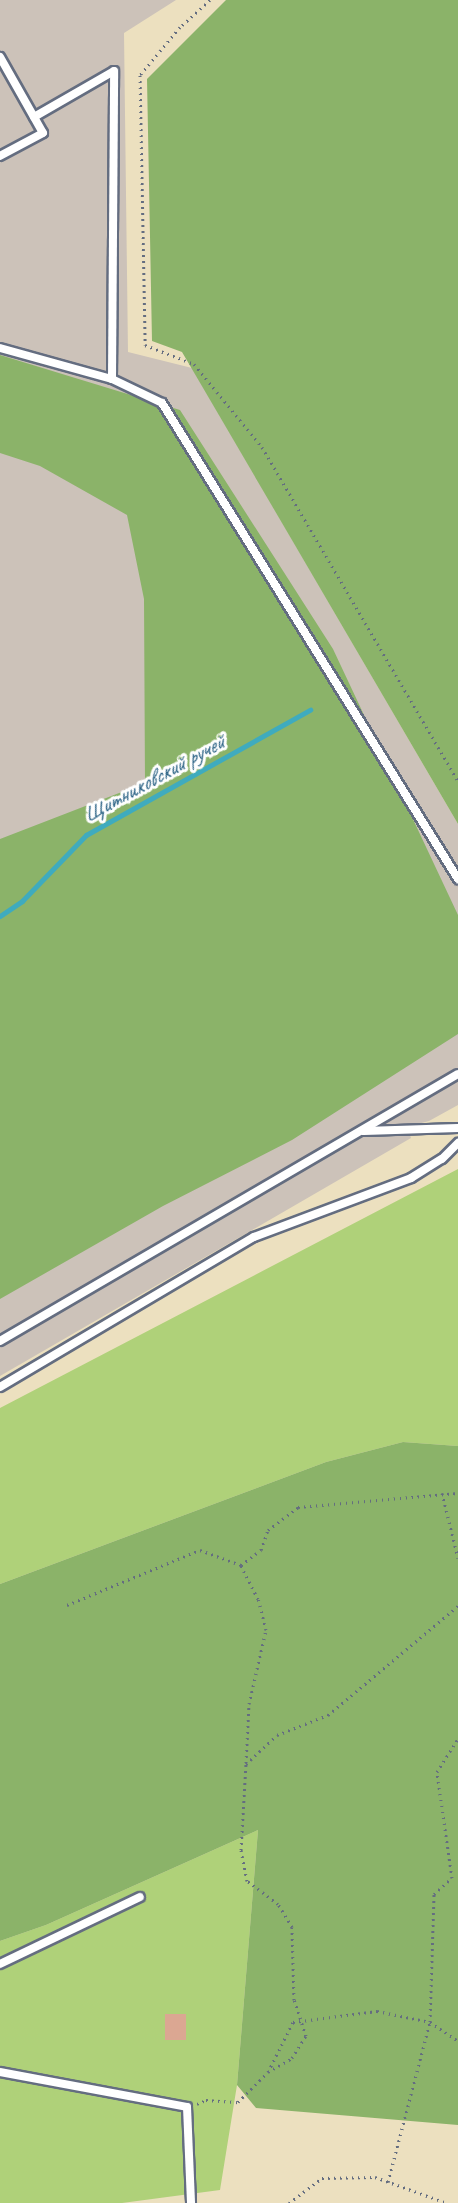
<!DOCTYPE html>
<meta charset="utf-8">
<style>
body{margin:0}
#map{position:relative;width:458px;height:2203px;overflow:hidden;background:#ece0bf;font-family:Caveat,sans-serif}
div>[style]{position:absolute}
.industrial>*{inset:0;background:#ccc2b9}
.green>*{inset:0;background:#afd179}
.forest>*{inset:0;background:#8bb369}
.stream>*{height:5px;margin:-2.5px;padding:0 2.5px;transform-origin:2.5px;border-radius:2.5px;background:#3fabbe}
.building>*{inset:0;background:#dba792;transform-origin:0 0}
.path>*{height:3px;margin-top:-1.5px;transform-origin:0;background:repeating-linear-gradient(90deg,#646d80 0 1.5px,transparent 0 6px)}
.roads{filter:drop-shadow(2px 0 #646d80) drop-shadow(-2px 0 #646d80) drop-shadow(0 2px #646d80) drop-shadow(0 -2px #646d80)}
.lane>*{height:8px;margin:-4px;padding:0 4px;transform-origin:4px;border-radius:4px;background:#fff}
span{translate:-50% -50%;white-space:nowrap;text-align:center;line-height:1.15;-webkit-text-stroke:6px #fff;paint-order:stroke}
.water-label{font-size:22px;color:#296184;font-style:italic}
</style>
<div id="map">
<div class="industrial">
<div style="clip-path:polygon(0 0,176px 0,124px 33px,128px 352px,192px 368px,458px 824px,458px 1105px,429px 1121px,407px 1127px,411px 1138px,0 1376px)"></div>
</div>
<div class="green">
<div style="clip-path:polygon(458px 1169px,458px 1446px,403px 1442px,326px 1462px,0 1584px,0 1408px)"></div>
<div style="clip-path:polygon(258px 1830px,237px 2085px,220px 2190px,122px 2203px,0 2203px,0 1941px,46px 1925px)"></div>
</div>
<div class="forest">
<div style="clip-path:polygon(226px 0,458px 0,458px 824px,182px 352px,152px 341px,147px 79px)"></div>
<div style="clip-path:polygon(0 355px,180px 410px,333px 649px,458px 915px,458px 1034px,292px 1140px,163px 1206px,0 1299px,0 839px,145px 783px,144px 599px,127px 515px,40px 466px,0 453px)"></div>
<div style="clip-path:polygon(403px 1442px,458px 1446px,458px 2125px,256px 2108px,237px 2085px,258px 1830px,46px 1925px,0 1941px,0 1584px,326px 1462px)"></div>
</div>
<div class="stream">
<div style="left:0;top:916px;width:27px;rotate:-34deg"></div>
<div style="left:22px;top:901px;width:92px;rotate:-45.9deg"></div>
<div style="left:86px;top:835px;width:257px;rotate:-29.2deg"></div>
</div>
<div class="building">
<div style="left:165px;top:2014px;width:21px;height:26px"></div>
</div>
<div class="path">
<div style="left:210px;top:0;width:40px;rotate:138deg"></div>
<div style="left:180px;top:27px;width:62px;rotate:129.8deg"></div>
<div style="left:140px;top:75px;width:270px;rotate:88.9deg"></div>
<div style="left:145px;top:345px;width:53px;rotate:21.2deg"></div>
<div style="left:194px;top:364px;width:107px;rotate:50.7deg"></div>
<div style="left:262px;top:447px;width:387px;rotate:59.6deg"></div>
<div style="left:442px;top:1493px;width:67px;rotate:76.2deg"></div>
<div style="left:67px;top:1605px;width:144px;rotate:-22.5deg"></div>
<div style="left:200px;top:1550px;width:44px;rotate:20.1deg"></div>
<div style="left:246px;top:1763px;width:59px;rotate:-87.1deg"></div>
<div style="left:249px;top:1704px;width:76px;rotate:-77.1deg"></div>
<div style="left:266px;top:1630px;width:32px;rotate:-104deg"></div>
<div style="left:258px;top:1599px;width:38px;rotate:-117deg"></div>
<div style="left:241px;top:1565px;width:25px;rotate:-37deg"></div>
<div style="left:261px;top:1550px;width:21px;rotate:-71deg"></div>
<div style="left:268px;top:1530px;width:38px;rotate:-37deg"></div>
<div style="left:298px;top:1507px;width:161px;rotate:-5deg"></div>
<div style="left:268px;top:2072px;width:28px;rotate:-30deg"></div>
<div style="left:292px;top:2058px;width:26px;rotate:-58deg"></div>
<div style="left:306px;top:2036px;width:38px;rotate:-108deg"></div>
<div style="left:294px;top:2000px;width:73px;rotate:-91.6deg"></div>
<div style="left:292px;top:1927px;width:27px;rotate:-121deg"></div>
<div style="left:278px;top:1904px;width:39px;rotate:-143deg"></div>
<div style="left:247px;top:1881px;width:32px;rotate:-101deg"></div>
<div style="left:241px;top:1850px;width:86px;rotate:-86.7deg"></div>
<div style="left:246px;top:1764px;width:42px;rotate:-43.1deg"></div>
<div style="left:277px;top:1735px;width:55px;rotate:-21.4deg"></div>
<div style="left:328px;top:1715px;width:170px;rotate:-40deg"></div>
<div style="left:197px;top:2104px;width:10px;rotate:-24deg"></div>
<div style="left:206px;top:2100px;width:32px;rotate:4deg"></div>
<div style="left:238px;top:2102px;width:42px;rotate:-45deg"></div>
<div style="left:268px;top:2072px;width:56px;rotate:-63.4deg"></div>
<div style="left:293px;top:2022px;width:85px;rotate:-7.5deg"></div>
<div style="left:377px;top:2011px;width:54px;rotate:11.7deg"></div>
<div style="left:430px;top:2022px;width:34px;rotate:34deg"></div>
<div style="left:388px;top:2182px;width:165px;rotate:-75.3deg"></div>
<div style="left:430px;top:2022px;width:128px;rotate:-88.2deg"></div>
<div style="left:434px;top:1894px;width:24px;rotate:-42deg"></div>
<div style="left:452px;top:1878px;width:107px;rotate:-98.1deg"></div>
<div style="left:437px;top:1772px;width:39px;rotate:-58deg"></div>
<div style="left:289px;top:2203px;width:41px;rotate:-37.1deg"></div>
<div style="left:322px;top:2178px;width:53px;rotate:-1.1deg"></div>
<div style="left:375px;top:2177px;width:77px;rotate:19.9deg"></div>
</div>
<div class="roads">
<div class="lane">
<div style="left:0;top:57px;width:87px;rotate:60.5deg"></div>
<div style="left:43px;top:133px;width:49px;rotate:151.9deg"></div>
<div style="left:34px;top:117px;width:92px;rotate:-29.9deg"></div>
<div style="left:0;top:348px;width:116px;rotate:15.5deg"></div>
<div style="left:112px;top:379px;width:55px;rotate:25.6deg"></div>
<div style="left:162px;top:403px;width:561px;rotate:58.12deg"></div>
<div style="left:112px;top:379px;width:308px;rotate:-89.6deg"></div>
<div style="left:364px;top:1131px;width:94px;rotate:-1.8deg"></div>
<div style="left:0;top:1341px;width:530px;rotate:-30.24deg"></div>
<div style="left:0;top:1387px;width:295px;rotate:-30.6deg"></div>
<div style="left:254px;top:1237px;width:168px;rotate:-20.6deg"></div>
<div style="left:411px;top:1178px;width:36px;rotate:-32deg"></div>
<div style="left:442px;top:1159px;width:23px;rotate:-45deg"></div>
<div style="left:0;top:1964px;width:155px;rotate:-25.6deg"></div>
<div style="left:0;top:2072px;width:190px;rotate:10.6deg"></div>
<div style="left:187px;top:2107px;width:96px;rotate:87.6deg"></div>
</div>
</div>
<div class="water-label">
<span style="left:154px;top:779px;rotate:-29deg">Щитниковский ручей</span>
</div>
</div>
